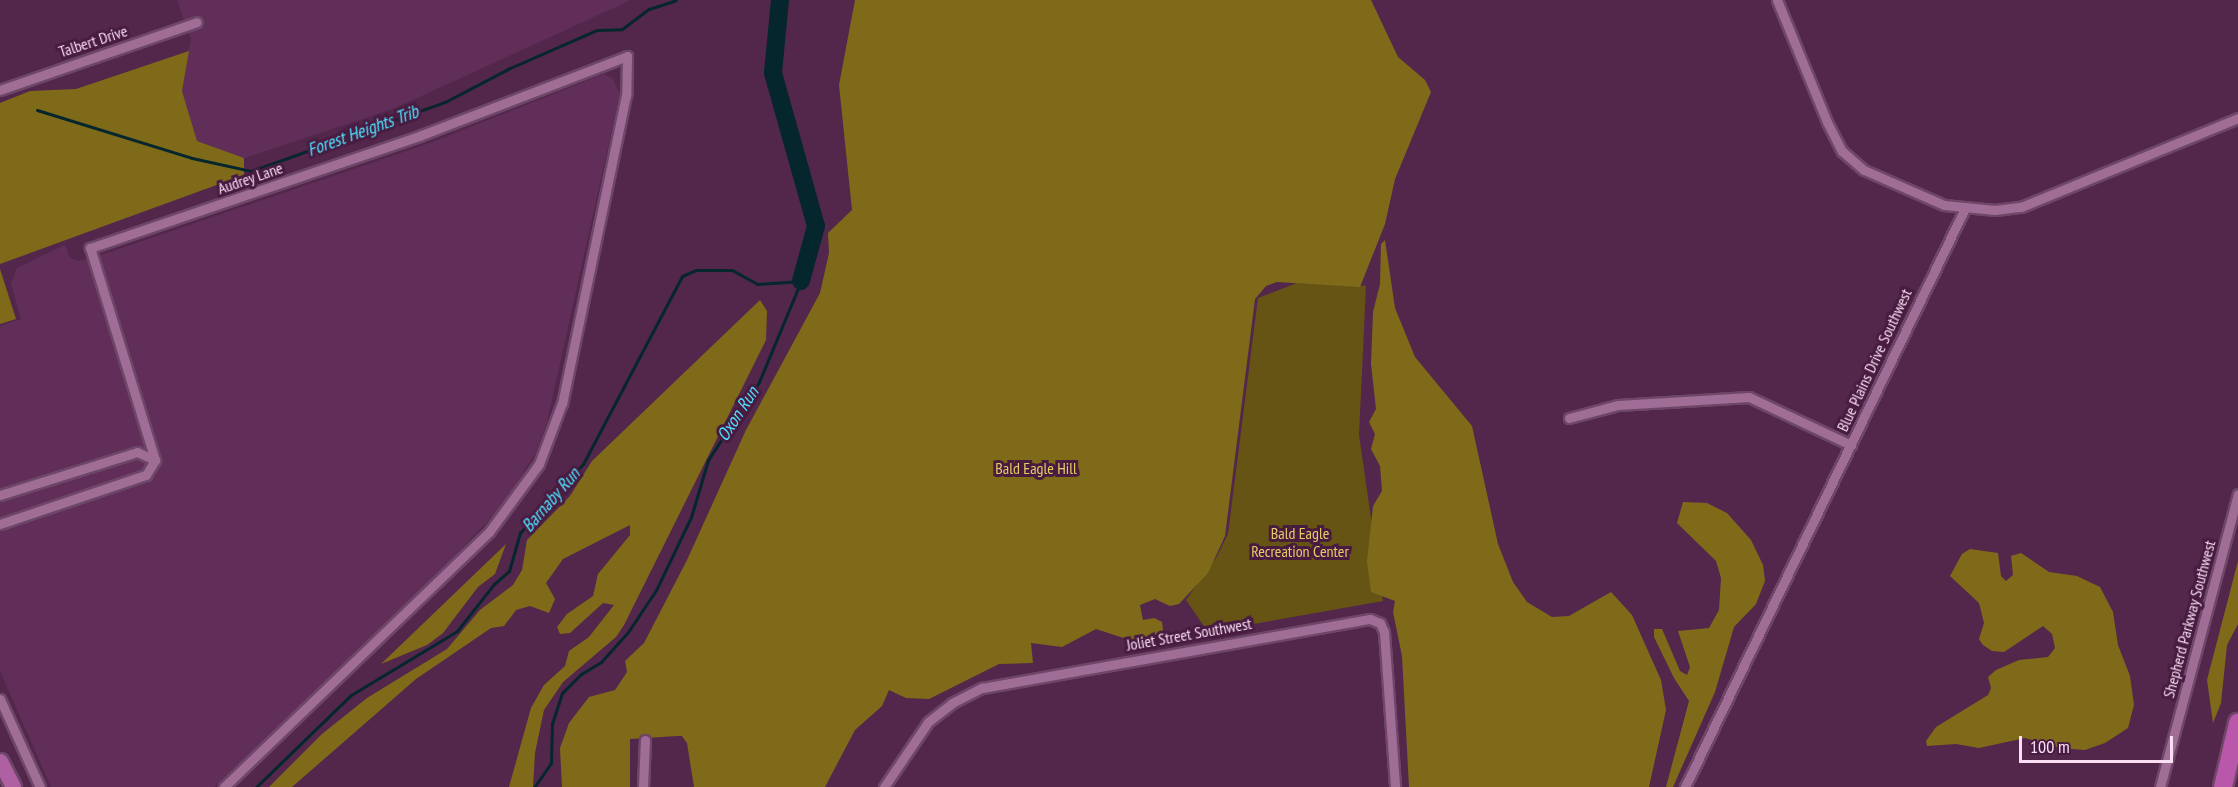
<!DOCTYPE html>
<style>
body{margin:0}
#map{position:relative;width:2238px;height:787px;overflow:hidden;background:#53274c;font-family:"PT Sans Narrow",sans-serif}
div>[style]{position:absolute}
.built>*{inset:0;background:#612e59}
.green>*{inset:0;background:#655414}
.forest>*{inset:0;background:#7f6a19}
.stream>*{height:3px;margin:-1.5px;padding:0 1.5px;transform-origin:1.5px;border-radius:1.5px;background:#05262d}
.river>*{height:18px;margin:-9px;padding:0 9px;transform-origin:9px;border-radius:9px;background:#05262d}
.roads{filter:drop-shadow(2px 0 #6e4768) drop-shadow(-2px 0 #6e4768) drop-shadow(0 2px #6e4768) drop-shadow(0 -2px #6e4768)}
.minor>*{height:9px;margin:-4.5px;padding:0 4.5px;transform-origin:4.5px;border-radius:4.5px;background:#9f6d96}
.primary>*{height:15px;margin:-7.5px;padding:0 7.5px;transform-origin:7.5px;border-radius:7.5px;background:#af60a2}
.motorway>*{height:18px;margin:-9px;padding:0 9px;transform-origin:9px;border-radius:9px;background:#b957aa}
span{translate:-50% -50%;white-space:nowrap;text-align:center;line-height:1.15;-webkit-text-stroke:6px #481c41;paint-order:stroke}
.street-label{font-size:16px;color:#fadef4}
.park-label{font-size:16px;color:#eacc64}
.water-label{font-size:18px;color:#4ee2ff;font-style:italic}
.scale{position:absolute;left:2019px;top:736px;width:154px;height:27px;box-sizing:border-box;border:3px solid #fadef4;border-top:0;padding-left:8px;font-size:18px;line-height:21px;white-space:nowrap;color:#fadef4;-webkit-text-stroke:4px #481c41;paint-order:stroke}
</style>
<div id="map">
<div class="built">
<div style="clip-path:polygon(177px 0,631px 0,393px 109px,244px 158px,197px 141px,182px 91px,191px 39px)"></div>
<div style="clip-path:polygon(604px 74px,612px 78px,620px 93px,547px 422px,537px 450px,505px 503px,446px 565px,214px 787px,51px 787px,0 671px,0 326px,21px 319px,11px 284px,17px 268px,65px 245px,70px 258px,79px 261px,110px 252px,430px 143px)"></div>
</div>
<div class="green">
<div style="clip-path:polygon(1297px 283px,1366px 286px,1359px 435px,1383px 601px,1208px 632px,1186px 600px,1216px 558px,1228px 534px,1258px 298px)"></div>
</div>
<div class="forest">
<div style="clip-path:polygon(855px 0,1371px 0,1398px 57px,1425px 80px,1431px 92px,1395px 179px,1385px 224px,1360px 287px,1277px 282px,1266px 286px,1255px 299px,1225px 536px,1208px 573px,1179px 604px,1170px 606px,1155px 599px,1140px 605px,1143px 620px,1154px 618px,1162px 622px,1163px 630px,1159px 638px,1148px 636px,1142px 644px,1096px 629px,1062px 647px,1031px 643px,1033px 663px,999px 664px,929px 699px,906px 698px,889px 690px,882px 706px,855px 730px,825px 787px,694px 787px,687px 743px,682px 736px,677px 736px,630px 739px,630px 787px,562px 787px,560px 748px,569px 723px,589px 697px,615px 690px,627px 672px,625px 661px,644px 643px,687px 560px,746px 430px,820px 293px,829px 253px,828px 233px,852px 210px,839px 85px)"></div>
<div style="clip-path:polygon(189px 51px,182px 91px,197px 141px,244px 158px,244px 175px,0 264px,0 103px,30px 91px,76px 89px)"></div>
<div style="clip-path:polygon(1385px 240px,1395px 308px,1415px 357px,1472px 426px,1498px 544px,1513px 582px,1527px 602px,1552px 617px,1569px 616px,1611px 592px,1632px 615px,1661px 680px,1666px 710px,1649px 787px,1409px 787px,1402px 656px,1393px 612px,1395px 601px,1371px 592px,1367px 562px,1373px 506px,1382px 491px,1380px 466px,1371px 449px,1375px 434px,1369px 422px,1376px 409px,1371px 364px,1373px 312px,1380px 284px,1381px 244px)"></div>
<div style="clip-path:polygon(0 269px,16px 319px,0 324px)"></div>
<div style="clip-path:polygon(760px 300px,767px 311px,766px 340px,624px 625px,616px 637px,563px 682px,544px 710px,535px 753px,533px 787px,509px 787px,531px 708px,544px 685px,565px 666px,569px 651px,589px 637px,614px 605px,603px 603px,570px 633px,560px 634px,557px 627px,567px 614px,593px 596px,598px 574px,630px 535px,630px 525px,563px 559px,546px 583px,555px 599px,549px 613px,530px 606px,516px 610px,504px 626px,491px 628px,416px 679px,292px 787px,269px 787px,322px 734px,367px 698px,447px 649px,480px 610px,513px 585px,522px 570px,527px 540px,570px 496px,592px 461px)"></div>
<div style="clip-path:polygon(1683px 502px,1707px 503px,1727px 513px,1751px 540px,1763px 565px,1765px 581px,1756px 604px,1734px 627px,1715px 692px,1673px 787px,1666px 787px,1689px 701px,1674px 678px,1654px 637px,1654px 629px,1662px 629px,1680px 671px,1687px 675px,1690px 667px,1678px 631px,1709px 628px,1719px 610px,1721px 578px,1716px 561px,1677px 523px)"></div>
<div style="clip-path:polygon(506px 544px,495px 574px,478px 587px,443px 633px,427px 645px,381px 664px)"></div>
<div style="clip-path:polygon(1970px 549px,1998px 553px,2001px 576px,2006px 581px,2013px 575px,2011px 556px,2021px 553px,2049px 572px,2077px 576px,2100px 587px,2113px 612px,2118px 645px,2130px 676px,2134px 705px,2128px 728px,2105px 743px,2085px 750px,2060px 748px,2025px 738px,1979px 748px,1956px 744px,1927px 746px,1926px 741px,1936px 727px,1988px 695px,1991px 688px,1988px 677px,1996px 670px,2019px 660px,2048px 657px,2055px 648px,2052px 634px,2043px 626px,2004px 652px,1992px 651px,1983px 645px,1979px 639px,1984px 623px,1979px 603px,1950px 576px,1962px 554px)"></div>
<div style="clip-path:polygon(2238px 561px,2238px 624px,2227px 645px,2221px 703px,2213px 723px,2207px 680px)"></div>
</div>
<div class="stream">
<div style="left:37px;top:110px;width:162px;rotate:17.2deg"></div>
<div style="left:192px;top:158px;width:60px;rotate:12.4deg"></div>
<div style="left:251px;top:171px;width:206px;rotate:-19.6deg"></div>
<div style="left:445px;top:102px;width:73px;rotate:-27.6deg"></div>
<div style="left:510px;top:68px;width:95px;rotate:-23.6deg"></div>
<div style="left:597px;top:30px;width:25px;rotate:-2deg"></div>
<div style="left:622px;top:29px;width:34px;rotate:-37deg"></div>
<div style="left:649px;top:9px;width:28px;rotate:-18deg"></div>
<div style="left:256px;top:787px;width:132px;rotate:-44.1deg"></div>
<div style="left:351px;top:695px;width:124px;rotate:-31.1deg"></div>
<div style="left:457px;top:631px;width:60px;rotate:-51.8deg"></div>
<div style="left:494px;top:584px;width:20px;rotate:-41deg"></div>
<div style="left:509px;top:571px;width:40px;rotate:-74deg"></div>
<div style="left:520px;top:533px;width:93px;rotate:-47.6deg"></div>
<div style="left:583px;top:464px;width:212px;rotate:-62.2deg"></div>
<div style="left:682px;top:276px;width:15px;rotate:-23deg"></div>
<div style="left:696px;top:270px;width:36px"></div>
<div style="left:732px;top:270px;width:29px;rotate:29deg"></div>
<div style="left:757px;top:284px;width:44px;rotate:-3.9deg"></div>
<div style="left:801px;top:281px;width:109px;rotate:112.6deg"></div>
<div style="left:759px;top:382px;width:93px;rotate:123.2deg"></div>
<div style="left:708px;top:460px;width:59px;rotate:106.6deg"></div>
<div style="left:691px;top:517px;width:81px;rotate:115.6deg"></div>
<div style="left:656px;top:590px;width:50px;rotate:123.7deg"></div>
<div style="left:628px;top:632px;width:40px;rotate:132deg"></div>
<div style="left:601px;top:662px;width:23px;rotate:149deg"></div>
<div style="left:581px;top:674px;width:27px;rotate:135deg"></div>
<div style="left:562px;top:693px;width:32px;rotate:108deg"></div>
<div style="left:552px;top:723px;width:40px;rotate:91.4deg"></div>
<div style="left:551px;top:763px;width:29px;rotate:125deg"></div>
</div>
<div class="river">
<div style="left:780px;top:0;width:73px;rotate:95.5deg"></div>
<div style="left:773px;top:73px;width:159px;rotate:74.3deg"></div>
<div style="left:816px;top:226px;width:57px;rotate:105.3deg"></div>
</div>
<div class="roads">
<div class="minor">
<div style="left:1777px;top:0;width:132px;rotate:67.7deg"></div>
<div style="left:1827px;top:122px;width:33px;rotate:63deg"></div>
<div style="left:1842px;top:151px;width:29px;rotate:41deg"></div>
<div style="left:1864px;top:170px;width:87px;rotate:23.6deg"></div>
<div style="left:1944px;top:205px;width:51px;rotate:5.6deg"></div>
<div style="left:1995px;top:210px;width:26px;rotate:-7deg"></div>
<div style="left:2021px;top:207px;width:235px;rotate:-22.3deg"></div>
<div style="left:0;top:90px;width:208px;rotate:-19deg"></div>
<div style="left:1569px;top:418px;width:51px;rotate:-14.9deg"></div>
<div style="left:1618px;top:405px;width:131px;rotate:-3.5deg"></div>
<div style="left:1749px;top:397px;width:113px;rotate:25.2deg"></div>
<div style="left:0;top:495px;width:144px;rotate:-17.4deg"></div>
<div style="left:137px;top:452px;width:20px;rotate:24deg"></div>
<div style="left:0;top:524px;width:154px;rotate:-18.6deg"></div>
<div style="left:146px;top:475px;width:17px;rotate:-59deg"></div>
<div style="left:155px;top:460px;width:222px;rotate:-107deg"></div>
<div style="left:90px;top:248px;width:348px;rotate:-18.8deg"></div>
<div style="left:419px;top:136px;width:223px;rotate:-21deg"></div>
<div style="left:627px;top:56px;width:39px;rotate:91deg"></div>
<div style="left:626px;top:95px;width:315px;rotate:101.7deg"></div>
<div style="left:562px;top:403px;width:65px;rotate:110.7deg"></div>
<div style="left:539px;top:464px;width:84px;rotate:126.3deg"></div>
<div style="left:489px;top:532px;width:368px;rotate:136.1deg"></div>
<div style="left:0;top:699px;width:97px;rotate:65.6deg"></div>
<div style="left:643px;top:787px;width:47px;rotate:-87.6deg"></div>
<div style="left:884px;top:787px;width:78px;rotate:-55.9deg"></div>
<div style="left:928px;top:722px;width:31px;rotate:-38deg"></div>
<div style="left:952px;top:703px;width:34px;rotate:-27deg"></div>
<div style="left:982px;top:688px;width:394px;rotate:-10.1deg"></div>
<div style="left:1370px;top:619px;width:11px;rotate:22deg"></div>
<div style="left:1380px;top:623px;width:10px;rotate:66deg"></div>
<div style="left:1384px;top:632px;width:155px;rotate:85.9deg"></div>
<div style="left:1685px;top:787px;width:643px;rotate:-64.19deg"></div>
<div style="left:2160px;top:787px;width:303px;rotate:-75.1deg"></div>
</div>
<div class="primary">
<div style="left:0;top:761px;width:29px;rotate:63deg"></div>
</div>
<div class="motorway">
<div style="left:2223px;top:787px;width:66px;rotate:-76.8deg"></div>
</div>
</div>
<div class="street-label">
<span style="left:93px;top:41px;rotate:-18deg">Talbert Drive</span>
<span style="left:250px;top:178px;rotate:-19deg">Audrey Lane</span>
<span style="left:1874px;top:360px;rotate:-65deg">Blue Plains Drive Southwest</span>
<span style="left:2189px;top:619px;rotate:-75deg">Shepherd Parkway Southwest</span>
<span style="left:1189px;top:634px;rotate:-10deg">Joliet Street Southwest</span>
</div>
<div class="park-label">
<span style="left:1036px;top:468px">Bald Eagle Hill</span>
<span style="left:1300px;top:542px">Bald Eagle<br>Recreation Center</span>
</div>
<div class="water-label">
<span style="left:363px;top:131px;rotate:-20deg">Forest Heights Trib</span>
<span style="left:738px;top:414px;rotate:-57deg">Oxon Run</span>
<span style="left:551px;top:500px;rotate:-49deg">Barnaby Run</span>
</div>
<div class="scale">100 m</div>
</div>
